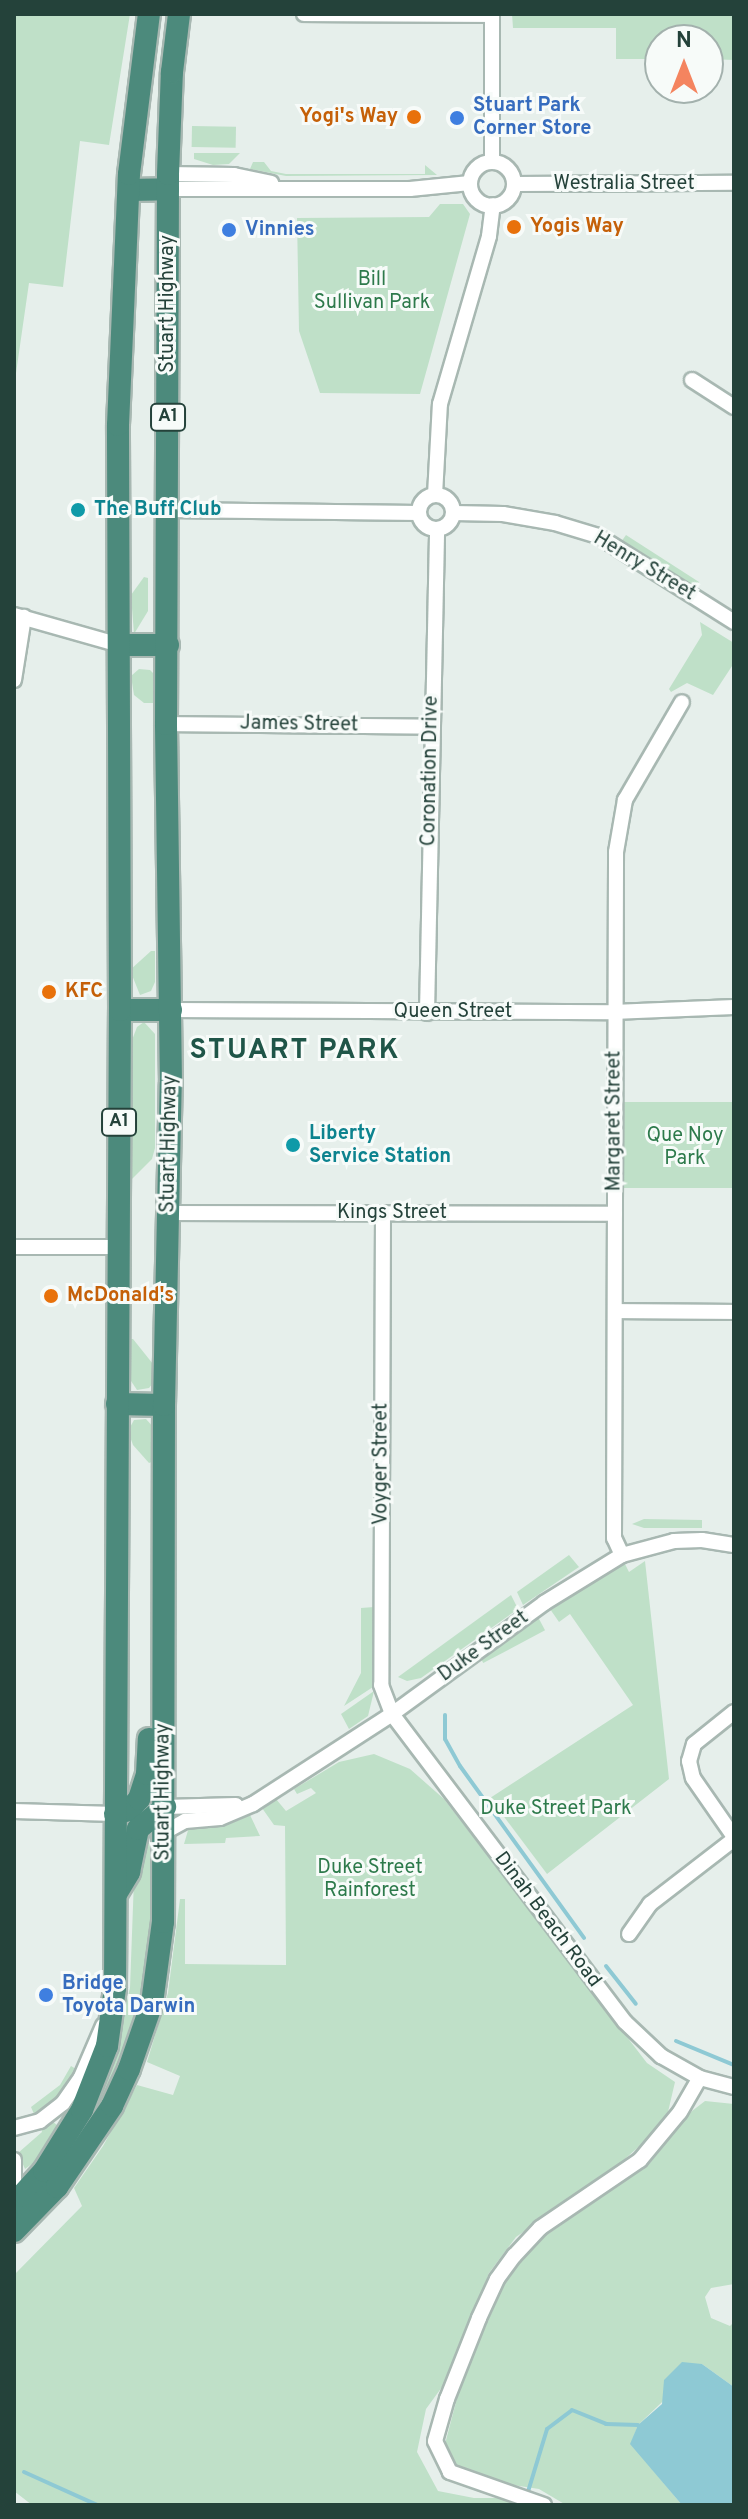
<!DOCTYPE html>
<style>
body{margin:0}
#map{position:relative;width:748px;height:2519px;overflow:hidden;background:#e6efeb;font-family:Overpass,sans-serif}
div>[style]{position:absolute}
.green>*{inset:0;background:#bfe0c8;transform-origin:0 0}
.water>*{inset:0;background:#8ec9d4}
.stream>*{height:4px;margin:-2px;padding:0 2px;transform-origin:2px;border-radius:2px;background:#8ec9d4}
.roads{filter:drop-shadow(2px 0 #a8b8b2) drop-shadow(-2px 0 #a8b8b2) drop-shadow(0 2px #a8b8b2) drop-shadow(0 -2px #a8b8b2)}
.minor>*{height:14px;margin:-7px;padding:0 7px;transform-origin:7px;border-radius:7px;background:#fff}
.minor>.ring{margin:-7px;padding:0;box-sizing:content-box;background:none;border:14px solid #fff;border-radius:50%}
.trunk>*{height:22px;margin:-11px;padding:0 11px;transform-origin:11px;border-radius:11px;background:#4c8a7c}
.dots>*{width:22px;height:22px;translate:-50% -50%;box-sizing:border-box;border:4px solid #f7fbf9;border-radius:50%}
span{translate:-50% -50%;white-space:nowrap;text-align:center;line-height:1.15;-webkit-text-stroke:6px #f7fbf9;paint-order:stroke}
.shield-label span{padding:2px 6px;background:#f7fbf9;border:2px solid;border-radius:6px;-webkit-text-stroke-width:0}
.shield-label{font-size:18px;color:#24423a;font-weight:700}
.shop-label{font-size:20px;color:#366cbe;font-weight:700}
.left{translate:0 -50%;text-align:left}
.food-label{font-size:20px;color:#c56008;font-weight:700}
.right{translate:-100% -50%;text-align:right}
.street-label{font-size:20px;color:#24423a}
.park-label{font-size:20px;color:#2d7a4b}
.culture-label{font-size:20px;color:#0d838f;font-weight:700}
.district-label{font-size:28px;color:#1f5548;font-weight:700;letter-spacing:2px}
.frame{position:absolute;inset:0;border:16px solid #24423a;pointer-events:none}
.north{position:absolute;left:644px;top:24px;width:80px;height:80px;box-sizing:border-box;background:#f7fbf9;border:2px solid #a3b1ad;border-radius:50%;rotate:0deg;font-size:22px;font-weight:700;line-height:32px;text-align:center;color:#24423a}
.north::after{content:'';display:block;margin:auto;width:28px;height:36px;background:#f4845f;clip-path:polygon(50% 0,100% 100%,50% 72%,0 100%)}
</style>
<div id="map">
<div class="green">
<div style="clip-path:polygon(14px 14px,130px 14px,109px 145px,80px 141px,63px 287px,29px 283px,14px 387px)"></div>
<div style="clip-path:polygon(512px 14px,734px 14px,734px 60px,708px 59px,708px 40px,660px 40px,660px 59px,616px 59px,616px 28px,513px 28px)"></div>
<div style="left:192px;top:126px;width:44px;height:21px;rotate:1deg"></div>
<div style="clip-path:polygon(194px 153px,240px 153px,229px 164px,213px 165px,194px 159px)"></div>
<div style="clip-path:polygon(253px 162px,264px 162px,271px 171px,286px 174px,425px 174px,425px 165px,437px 175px,286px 176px,250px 169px)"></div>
<div style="clip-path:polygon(440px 204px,463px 204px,470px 214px,420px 394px,320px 393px,299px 331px,297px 218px,429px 217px)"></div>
<div style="clip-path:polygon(626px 535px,699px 582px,695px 588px,621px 542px)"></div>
<div style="clip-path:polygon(144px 577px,148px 578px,148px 611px,134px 634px,131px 595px)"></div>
<div style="clip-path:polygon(700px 622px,734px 643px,734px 663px,713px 695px,687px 683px,671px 692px,669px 689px,702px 635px)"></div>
<div style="clip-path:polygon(139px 669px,150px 670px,154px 674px,155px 703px,144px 703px,134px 695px,131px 676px)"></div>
<div style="clip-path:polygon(151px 951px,155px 951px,155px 982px,151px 991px,140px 995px,130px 970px)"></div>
<div style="clip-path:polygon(144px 1022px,155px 1034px,155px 1148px,152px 1159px,129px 1182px,129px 1048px,137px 1027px)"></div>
<div style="left:734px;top:1102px;width:86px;height:111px;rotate:90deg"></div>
<div style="clip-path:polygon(128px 1339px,133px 1339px,153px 1364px,153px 1383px,149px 1388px,137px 1390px,129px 1378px)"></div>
<div style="clip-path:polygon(146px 1419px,154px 1428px,154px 1461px,149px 1463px,133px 1445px,128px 1431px,134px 1420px)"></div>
<div style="clip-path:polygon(644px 1519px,702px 1520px,702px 1528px,644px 1528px,632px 1524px)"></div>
<div style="clip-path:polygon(569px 1555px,579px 1567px,523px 1605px,517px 1592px)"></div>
<div style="clip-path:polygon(645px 1561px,669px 1779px,547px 1874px,490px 1798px,633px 1705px,570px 1614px,559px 1622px,550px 1609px,624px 1562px,629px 1572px)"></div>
<div style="clip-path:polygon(511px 1595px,518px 1609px,421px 1678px,407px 1681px,398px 1677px)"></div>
<div style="clip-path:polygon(374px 1607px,373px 1687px,344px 1706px,361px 1673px,361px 1608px)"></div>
<div style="left:538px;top:1617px;width:15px;height:70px;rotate:62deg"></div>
<div style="clip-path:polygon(374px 1691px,368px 1716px,349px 1729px,341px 1714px)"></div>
<div style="clip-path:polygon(374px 1754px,410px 1769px,444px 1799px,647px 2063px,675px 2082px,668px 2112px,652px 2135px,609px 2173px,516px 2237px,489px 2273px,450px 2376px,426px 2409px,417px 2452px,438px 2491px,474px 2498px,503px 2498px,529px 2505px,32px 2505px,14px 2491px,14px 2275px,82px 2206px,74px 2188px,103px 2146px,137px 2085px,173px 2095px,180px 2076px,147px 2062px,168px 1993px,180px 1899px,185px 1899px,185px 1964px,286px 1965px,285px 1826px,274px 1825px,262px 1808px,276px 1799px,286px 1811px,316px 1793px,311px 1788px,297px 1794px,294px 1789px,339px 1762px)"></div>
<div style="clip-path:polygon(250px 1815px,260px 1836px,226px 1838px,225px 1843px,184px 1844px,189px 1827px,232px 1823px)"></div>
<div style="clip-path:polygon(143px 1843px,149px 1843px,153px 1848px,151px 1938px,144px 2003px,121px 2067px,84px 2135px,78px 2131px,121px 2027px,130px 1988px,134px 1879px)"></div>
<div style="clip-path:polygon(71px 2066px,76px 2069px,65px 2090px,34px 2114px,31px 2107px,60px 2085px)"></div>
<div style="clip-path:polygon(705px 2101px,734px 2104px,734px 2284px,711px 2288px,705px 2297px,711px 2318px,730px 2326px,734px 2322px,734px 2387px,702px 2364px,638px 2425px,631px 2444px,682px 2505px,566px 2505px,539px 2489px,500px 2483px,458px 2467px,445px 2444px,461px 2383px,505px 2282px,535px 2243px,650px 2163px,692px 2111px)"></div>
<div style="clip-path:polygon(49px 2119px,61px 2128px,40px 2158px,25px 2169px,18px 2153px,42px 2132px,40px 2124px)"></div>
</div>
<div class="water">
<div style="clip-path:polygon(682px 2362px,702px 2364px,734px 2387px,734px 2505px,682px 2505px,630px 2444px,638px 2425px,662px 2404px,664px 2380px)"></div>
</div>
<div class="stream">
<div style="left:445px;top:1715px;width:24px;rotate:90deg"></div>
<div style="left:445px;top:1739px;width:31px;rotate:61deg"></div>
<div style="left:460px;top:1766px;width:212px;rotate:54.2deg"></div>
<div style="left:606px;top:1966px;width:48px;rotate:51.7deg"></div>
<div style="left:676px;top:2041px;width:63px;rotate:22.5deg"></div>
<div style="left:24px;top:2472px;width:80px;rotate:24.3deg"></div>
<div style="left:527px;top:2495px;width:69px;rotate:-73.1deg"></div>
<div style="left:547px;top:2429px;width:31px;rotate:-37deg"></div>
<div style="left:572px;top:2410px;width:37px;rotate:22deg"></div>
<div style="left:606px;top:2424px;width:32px;rotate:2deg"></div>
</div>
<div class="roads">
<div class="minor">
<div style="left:304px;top:14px;width:188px;rotate:0.3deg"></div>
<div style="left:492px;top:162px;width:148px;rotate:-90deg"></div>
<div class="ring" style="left:470px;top:162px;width:30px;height:30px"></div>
<div style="left:168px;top:174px;width:66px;rotate:0.9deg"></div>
<div style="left:234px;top:175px;width:38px;rotate:12deg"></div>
<div style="left:514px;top:184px;width:220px;rotate:-0.3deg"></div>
<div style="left:168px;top:189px;width:242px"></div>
<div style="left:410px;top:189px;width:60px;rotate:-5.7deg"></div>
<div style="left:692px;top:380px;width:50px;rotate:32.7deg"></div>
<div class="ring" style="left:419px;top:495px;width:20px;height:20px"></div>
<div style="left:435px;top:495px;width:91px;rotate:-86.9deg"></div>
<div style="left:440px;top:404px;width:175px;rotate:-73.7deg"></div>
<div style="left:489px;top:236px;width:31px;rotate:-83deg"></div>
<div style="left:168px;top:510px;width:251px;rotate:0.7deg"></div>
<div style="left:454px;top:513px;width:49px;rotate:1.2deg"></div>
<div style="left:503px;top:514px;width:53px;rotate:9.8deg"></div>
<div style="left:555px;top:523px;width:45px;rotate:16.8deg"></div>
<div style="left:598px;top:536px;width:161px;rotate:32.3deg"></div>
<div style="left:14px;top:615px;width:110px;rotate:15.8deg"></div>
<div style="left:14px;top:680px;width:64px;rotate:-81deg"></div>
<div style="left:166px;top:724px;width:266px;rotate:0.6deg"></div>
<div style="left:171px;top:1010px;width:443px;rotate:0.3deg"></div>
<div style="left:614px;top:1012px;width:120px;rotate:-2.4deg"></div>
<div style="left:427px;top:1013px;width:484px;rotate:-88.8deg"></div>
<div style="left:169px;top:1213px;width:446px;rotate:0.1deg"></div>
<div style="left:383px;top:1213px;width:472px;rotate:90.2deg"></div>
<div style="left:381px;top:1685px;width:31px;rotate:69deg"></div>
<div style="left:392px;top:1714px;width:386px;rotate:52.9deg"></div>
<div style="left:625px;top:2022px;width:50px;rotate:43.4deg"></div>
<div style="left:661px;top:2056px;width:45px;rotate:29.4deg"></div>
<div style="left:700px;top:2078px;width:35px;rotate:15deg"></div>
<div style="left:14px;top:1247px;width:104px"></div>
<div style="left:615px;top:1311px;width:119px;rotate:0.5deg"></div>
<div style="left:622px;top:1555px;width:19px;rotate:-115deg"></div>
<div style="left:614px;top:1538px;width:686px;rotate:-89.83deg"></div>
<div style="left:616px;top:852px;width:53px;rotate:-80.2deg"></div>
<div style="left:625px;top:800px;width:113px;rotate:-59.8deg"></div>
<div style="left:734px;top:1712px;width:51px;rotate:141.3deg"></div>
<div style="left:694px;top:1744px;width:18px;rotate:106deg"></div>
<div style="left:689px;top:1761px;width:17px;rotate:77deg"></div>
<div style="left:693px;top:1778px;width:72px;rotate:55.2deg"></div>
<div style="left:165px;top:1807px;width:71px;rotate:-1.6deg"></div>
<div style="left:14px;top:1811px;width:101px;rotate:1.7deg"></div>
<div style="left:165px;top:1832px;width:23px;rotate:-29deg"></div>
<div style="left:185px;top:1821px;width:35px;rotate:-5deg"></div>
<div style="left:220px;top:1818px;width:36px;rotate:-23deg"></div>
<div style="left:253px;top:1804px;width:166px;rotate:-32.9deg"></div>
<div style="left:392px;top:1714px;width:188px;rotate:-36.1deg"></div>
<div style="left:544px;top:1603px;width:92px;rotate:-31.6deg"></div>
<div style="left:622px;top:1555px;width:54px;rotate:-15.1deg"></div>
<div style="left:674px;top:1541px;width:28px;rotate:-2deg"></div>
<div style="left:702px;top:1540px;width:32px;rotate:9deg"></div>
<div style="left:629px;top:1934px;width:37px;rotate:-55deg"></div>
<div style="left:650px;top:1904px;width:106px;rotate:-37.7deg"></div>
<div style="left:14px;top:2128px;width:27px;rotate:-15deg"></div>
<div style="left:40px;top:2121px;width:29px;rotate:-38deg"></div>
<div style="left:63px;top:2103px;width:32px;rotate:-55deg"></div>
<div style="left:81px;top:2077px;width:56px;rotate:-66.7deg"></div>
<div style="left:14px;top:2160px;width:24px;rotate:90deg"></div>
<div style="left:544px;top:2505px;width:100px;rotate:-160.7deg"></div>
<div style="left:450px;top:2472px;width:34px;rotate:-116deg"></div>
<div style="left:435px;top:2441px;width:44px;rotate:-74.1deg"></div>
<div style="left:447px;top:2399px;width:87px;rotate:-68.4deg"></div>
<div style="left:479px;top:2318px;width:43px;rotate:-65.2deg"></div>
<div style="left:497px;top:2279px;width:29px;rotate:-54deg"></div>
<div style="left:514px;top:2256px;width:38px;rotate:-47deg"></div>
<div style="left:540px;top:2228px;width:121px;rotate:-34.2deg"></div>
<div style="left:640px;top:2160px;width:62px;rotate:-50.2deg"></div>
<div style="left:680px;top:2112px;width:39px;rotate:-60deg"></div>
</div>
<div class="trunk">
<div style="left:129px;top:190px;width:39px;rotate:-1deg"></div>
<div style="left:120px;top:645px;width:48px"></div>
<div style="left:120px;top:1010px;width:51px"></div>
<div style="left:117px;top:1404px;width:47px;rotate:1.2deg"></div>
<div style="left:115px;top:1814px;width:15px;rotate:-16deg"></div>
<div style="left:129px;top:1810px;width:15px;rotate:-48deg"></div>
<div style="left:139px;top:1799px;width:26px;rotate:-72deg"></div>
<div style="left:147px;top:1774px;width:35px;rotate:-87deg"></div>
<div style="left:116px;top:1894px;width:26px;rotate:-59deg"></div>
<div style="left:129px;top:1872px;width:44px;rotate:-78.2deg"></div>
<div style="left:138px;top:1829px;width:35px;rotate:-39deg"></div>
<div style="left:14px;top:2204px;width:45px;rotate:-47.7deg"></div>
<div style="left:44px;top:2171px;width:72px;rotate:-58.1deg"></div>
<div style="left:82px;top:2110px;width:69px;rotate:-68.7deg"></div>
<div style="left:107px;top:2046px;width:59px;rotate:-82.1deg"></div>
<div style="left:115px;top:1988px;width:978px;rotate:-89.71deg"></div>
<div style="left:120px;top:1010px;width:585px;rotate:-90.2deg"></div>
<div style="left:118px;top:425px;width:251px;rotate:-87.5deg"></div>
<div style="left:129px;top:174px;width:161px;rotate:-82.9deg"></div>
<div style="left:14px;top:2231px;width:62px;rotate:-45.7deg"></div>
<div style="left:57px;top:2187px;width:98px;rotate:-55.8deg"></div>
<div style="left:112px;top:2106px;width:41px;rotate:-65.3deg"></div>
<div style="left:129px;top:2069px;width:70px;rotate:-70.8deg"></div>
<div style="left:152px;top:2003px;width:82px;rotate:-82.3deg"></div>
<div style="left:163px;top:1922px;width:517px;rotate:-89.89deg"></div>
<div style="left:164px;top:1405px;width:321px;rotate:-88.8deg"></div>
<div style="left:171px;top:1084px;width:360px;rotate:-90.8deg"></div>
<div style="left:166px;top:724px;width:550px;rotate:-89.79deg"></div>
<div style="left:168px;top:174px;width:102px;rotate:-87.8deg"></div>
<div style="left:172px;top:72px;width:58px;rotate:-83.1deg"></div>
</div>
</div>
<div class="dots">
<div style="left:414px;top:117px;background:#e8710a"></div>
<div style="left:457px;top:118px;background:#3f7fe0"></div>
<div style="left:514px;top:227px;background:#e8710a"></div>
<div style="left:229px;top:230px;background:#3f7fe0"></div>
<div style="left:78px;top:510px;background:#0f9aa8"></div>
<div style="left:49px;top:992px;background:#e8710a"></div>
<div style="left:293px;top:1145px;background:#0f9aa8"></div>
<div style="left:51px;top:1296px;background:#e8710a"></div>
<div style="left:46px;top:1995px;background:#3f7fe0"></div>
</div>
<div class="shield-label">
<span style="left:168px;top:417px">A1</span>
<span style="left:119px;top:1122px">A1</span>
</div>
<div class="shop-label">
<span class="left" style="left:473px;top:118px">Stuart Park<br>Corner Store</span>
<span class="left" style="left:245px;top:230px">Vinnies</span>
<span class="left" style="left:62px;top:1996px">Bridge<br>Toyota Darwin</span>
</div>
<div class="food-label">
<span class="right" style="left:398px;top:117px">Yogi's Way</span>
<span class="left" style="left:530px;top:227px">Yogis Way</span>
<span class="left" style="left:65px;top:992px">KFC</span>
<span class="left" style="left:67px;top:1296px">McDonald's</span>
</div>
<div class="street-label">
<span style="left:624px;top:184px">Westralia Street</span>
<span style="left:168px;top:304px;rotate:-90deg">Stuart Highway</span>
<span style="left:644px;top:567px;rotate:31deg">Henry Street</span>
<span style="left:299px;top:725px;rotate:1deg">James Street</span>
<span style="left:431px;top:771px;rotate:-89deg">Coronation Drive</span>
<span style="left:453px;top:1012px">Queen Street</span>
<span style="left:615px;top:1121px;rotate:-90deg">Margaret Street</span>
<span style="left:170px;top:1144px;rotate:-89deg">Stuart Highway</span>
<span style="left:392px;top:1213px">Kings Street</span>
<span style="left:382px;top:1464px;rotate:-90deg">Voyger Street</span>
<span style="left:484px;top:1647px;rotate:-36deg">Duke Street</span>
<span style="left:164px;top:1792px;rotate:-90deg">Stuart Highway</span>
<span style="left:547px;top:1920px;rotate:53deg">Dinah Beach Road</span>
</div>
<div class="park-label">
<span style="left:372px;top:292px">Bill<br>Sullivan Park</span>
<span style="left:685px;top:1148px">Que Noy<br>Park</span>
<span style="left:556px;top:1809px">Duke Street Park</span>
<span style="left:370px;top:1880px">Duke Street<br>Rainforest</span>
</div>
<div class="culture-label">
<span class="left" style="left:94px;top:510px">The Buff Club</span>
<span class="left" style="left:309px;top:1146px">Liberty<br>Service Station</span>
</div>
<div class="district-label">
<span style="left:295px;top:1051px">STUART PARK</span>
</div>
<div class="frame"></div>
<div class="north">N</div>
</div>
